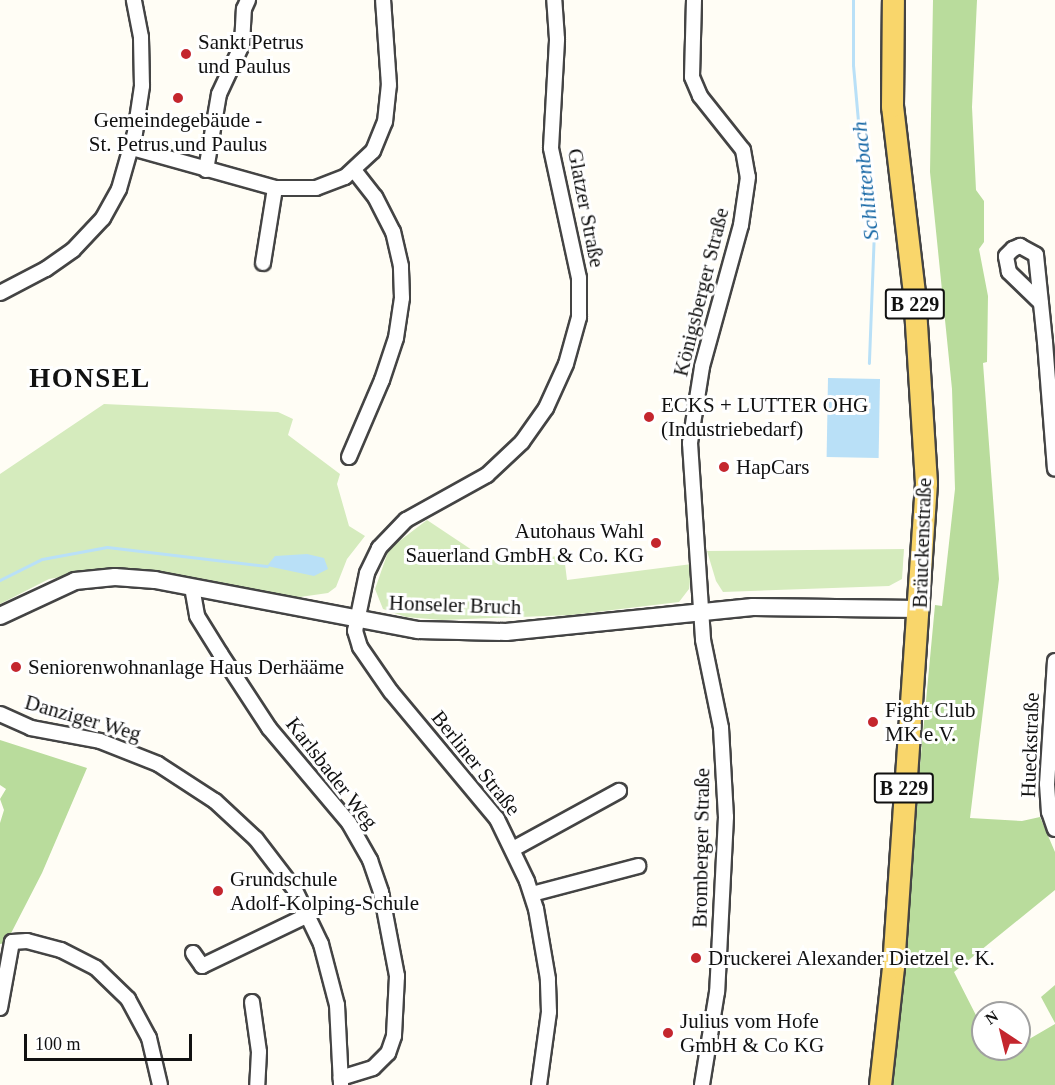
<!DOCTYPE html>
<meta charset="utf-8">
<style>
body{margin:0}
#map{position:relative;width:1055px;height:1085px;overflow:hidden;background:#fffdf5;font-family:Georgia,serif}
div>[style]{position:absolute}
.green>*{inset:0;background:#d5ebbd}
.forest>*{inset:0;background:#b9dc9c}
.water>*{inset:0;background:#b9e0f7;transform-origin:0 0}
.stream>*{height:3px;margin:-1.5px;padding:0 1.5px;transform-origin:1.5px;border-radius:1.5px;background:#b9e0f7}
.roads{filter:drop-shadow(2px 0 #444) drop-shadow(-2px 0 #444) drop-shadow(0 2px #444) drop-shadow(0 -2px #444)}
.minor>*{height:14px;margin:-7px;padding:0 7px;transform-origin:7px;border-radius:7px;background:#fff}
.tertiary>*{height:16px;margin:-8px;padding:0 8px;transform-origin:8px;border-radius:8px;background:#fff}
.primary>*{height:21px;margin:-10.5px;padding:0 10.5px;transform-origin:10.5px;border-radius:10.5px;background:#f9d66b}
.dots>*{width:16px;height:16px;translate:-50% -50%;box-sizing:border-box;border:3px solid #fff;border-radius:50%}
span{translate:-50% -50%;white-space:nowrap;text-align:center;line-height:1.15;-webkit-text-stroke:6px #fff;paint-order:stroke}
.shield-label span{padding:2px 4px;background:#fff;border:2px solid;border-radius:4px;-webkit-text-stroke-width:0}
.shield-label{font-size:20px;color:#111;font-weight:700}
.poi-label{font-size:21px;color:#111}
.left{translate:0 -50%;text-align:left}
.right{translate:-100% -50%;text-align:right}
.street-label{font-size:21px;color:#111}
.water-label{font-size:22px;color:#1768a6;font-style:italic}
.district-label{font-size:27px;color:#111;font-weight:700;letter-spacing:1.5px}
.north{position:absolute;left:971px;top:1001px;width:60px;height:60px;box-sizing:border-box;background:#fff;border:2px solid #a0a0a0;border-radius:50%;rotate:325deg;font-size:16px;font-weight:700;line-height:24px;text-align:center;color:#111}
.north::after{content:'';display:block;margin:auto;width:21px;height:27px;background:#c4262e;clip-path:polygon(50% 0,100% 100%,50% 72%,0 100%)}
.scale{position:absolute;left:24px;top:1034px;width:168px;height:27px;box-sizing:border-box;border:3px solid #111;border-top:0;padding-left:8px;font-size:18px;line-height:21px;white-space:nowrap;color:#111;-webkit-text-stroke:4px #fff;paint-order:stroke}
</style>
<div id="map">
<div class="green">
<div style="clip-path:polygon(104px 404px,278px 412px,293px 419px,288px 435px,340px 474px,337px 484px,349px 526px,365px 536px,347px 559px,336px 587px,328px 593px,293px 598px,155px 572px,115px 568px,49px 579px,0 604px,0 474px)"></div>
<div style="clip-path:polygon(427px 520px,487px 560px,564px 556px,567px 580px,692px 564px,689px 589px,679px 602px,571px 615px,442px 620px,406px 617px,383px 609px,375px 589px,389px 549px)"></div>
<div style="clip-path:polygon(904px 549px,902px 579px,889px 586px,723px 592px,716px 581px,707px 551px)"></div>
</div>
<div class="forest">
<div style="clip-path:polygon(933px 0,977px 0,972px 107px,976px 190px,984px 201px,984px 242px,979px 249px,988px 296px,987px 362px,983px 363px,999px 579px,970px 818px,1022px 821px,1040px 817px,1055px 852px,1055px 890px,954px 972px,983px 1029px,983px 1049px,994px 1049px,998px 1057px,1019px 1049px,1019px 1045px,1055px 1024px,1055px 1085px,890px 1085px,935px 605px,942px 606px,955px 489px,952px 389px,930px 172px)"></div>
<div style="clip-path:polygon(0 740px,87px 768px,42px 873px,6px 943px,0 944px,0 823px,4px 810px,0 799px,6px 789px,0 785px)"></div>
<div style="clip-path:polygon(1055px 985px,1055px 1023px,1041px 997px)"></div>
</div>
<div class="water">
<div style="left:828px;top:378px;width:52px;height:79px;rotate:1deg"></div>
<div style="clip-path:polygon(307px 554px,324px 558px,328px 569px,314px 576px,267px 566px,275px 556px)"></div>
</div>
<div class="stream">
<div style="left:853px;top:0;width:65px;rotate:90deg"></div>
<div style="left:853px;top:65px;width:135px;rotate:84.9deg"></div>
<div style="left:865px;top:199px;width:32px;rotate:74deg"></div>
<div style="left:874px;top:230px;width:133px;rotate:92.2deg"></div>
<div style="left:0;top:580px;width:47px;rotate:-26.6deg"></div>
<div style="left:42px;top:559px;width:66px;rotate:-10.5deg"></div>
<div style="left:107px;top:547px;width:161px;rotate:6.8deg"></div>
</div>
<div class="roads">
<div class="minor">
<div style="left:694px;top:0;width:77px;rotate:91.5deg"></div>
<div style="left:692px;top:77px;width:21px;rotate:67deg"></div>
<div style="left:700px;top:96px;width:69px;rotate:51.5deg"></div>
<div style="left:743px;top:150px;width:27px;rotate:80deg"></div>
<div style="left:748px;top:177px;width:49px;rotate:98.3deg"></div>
<div style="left:741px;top:225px;width:147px;rotate:105.4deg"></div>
<div style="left:702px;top:367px;width:77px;rotate:99deg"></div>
<div style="left:690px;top:443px;width:197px;rotate:86.2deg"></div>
<div style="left:703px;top:640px;width:90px;rotate:78.4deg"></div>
<div style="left:721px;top:728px;width:89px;rotate:86.8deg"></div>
<div style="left:726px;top:817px;width:175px;rotate:92.9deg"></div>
<div style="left:717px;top:992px;width:94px;rotate:99.2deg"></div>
<div style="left:132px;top:148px;width:148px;rotate:15.6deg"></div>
<div style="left:275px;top:188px;width:41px"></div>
<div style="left:316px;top:188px;width:31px;rotate:-21deg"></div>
<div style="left:345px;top:177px;width:38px;rotate:-43deg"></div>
<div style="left:373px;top:151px;width:31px;rotate:-68deg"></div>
<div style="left:385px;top:122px;width:37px;rotate:-84deg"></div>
<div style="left:389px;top:85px;width:85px;rotate:-94deg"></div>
<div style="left:206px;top:170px;width:77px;rotate:-80.3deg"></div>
<div style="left:219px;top:94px;width:54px;rotate:-64.9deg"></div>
<div style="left:242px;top:45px;width:36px;rotate:-87deg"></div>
<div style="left:244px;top:9px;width:10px;rotate:-66deg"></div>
<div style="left:263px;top:263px;width:76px;rotate:-80.9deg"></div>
<div style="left:0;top:293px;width:52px;rotate:-27.6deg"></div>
<div style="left:46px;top:269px;width:33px;rotate:-35deg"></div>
<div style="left:73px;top:250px;width:44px;rotate:-46.8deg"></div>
<div style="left:103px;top:218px;width:33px;rotate:-61deg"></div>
<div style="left:119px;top:189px;width:58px;rotate:-74.1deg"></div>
<div style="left:135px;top:133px;width:48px;rotate:-81.5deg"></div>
<div style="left:142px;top:86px;width:49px;rotate:-91.2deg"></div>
<div style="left:141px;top:37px;width:38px;rotate:-101deg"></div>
<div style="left:1041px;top:303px;width:45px;rotate:-135.9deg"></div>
<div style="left:1009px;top:272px;width:16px;rotate:-101deg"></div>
<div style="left:1006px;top:256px;width:10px;rotate:-45deg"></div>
<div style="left:1013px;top:249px;width:8px;rotate:-23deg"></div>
<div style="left:1020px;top:246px;width:18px;rotate:29deg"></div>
<div style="left:1036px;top:255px;width:87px;rotate:84.1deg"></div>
<div style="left:1045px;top:342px;width:127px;rotate:85.5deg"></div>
<div style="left:349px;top:457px;width:84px;rotate:-66.8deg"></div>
<div style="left:382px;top:380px;width:44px;rotate:-71.6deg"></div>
<div style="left:396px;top:338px;width:40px;rotate:-81.5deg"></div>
<div style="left:402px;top:298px;width:32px;rotate:-92deg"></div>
<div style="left:401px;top:266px;width:35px;rotate:-103deg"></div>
<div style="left:393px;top:232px;width:39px;rotate:-117deg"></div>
<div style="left:375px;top:197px;width:33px;rotate:-128deg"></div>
<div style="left:192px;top:587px;width:29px;rotate:80deg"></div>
<div style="left:197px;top:616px;width:44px;rotate:58.1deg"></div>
<div style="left:220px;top:653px;width:90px;rotate:56.8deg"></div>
<div style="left:269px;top:728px;width:124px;rotate:49.9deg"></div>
<div style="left:349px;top:823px;width:43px;rotate:60.4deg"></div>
<div style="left:370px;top:860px;width:34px;rotate:71deg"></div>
<div style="left:381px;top:892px;width:86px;rotate:79.2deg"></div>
<div style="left:397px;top:976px;width:60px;rotate:92.9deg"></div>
<div style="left:394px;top:1036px;width:18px;rotate:109deg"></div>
<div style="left:388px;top:1053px;width:21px;rotate:135deg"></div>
<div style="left:373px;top:1068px;width:34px;rotate:163deg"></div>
<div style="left:1055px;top:661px;width:123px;rotate:93.7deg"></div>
<div style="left:1047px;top:784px;width:28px;rotate:86deg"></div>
<div style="left:1049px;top:812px;width:18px;rotate:71deg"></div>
<div style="left:0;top:714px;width:34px;rotate:24deg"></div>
<div style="left:31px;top:728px;width:70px;rotate:10.7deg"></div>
<div style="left:100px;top:741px;width:62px;rotate:21.6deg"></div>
<div style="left:158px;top:764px;width:68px;rotate:33deg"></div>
<div style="left:215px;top:801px;width:56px;rotate:42.8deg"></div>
<div style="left:256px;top:839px;width:64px;rotate:52.6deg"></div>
<div style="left:295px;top:890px;width:60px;rotate:64.3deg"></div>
<div style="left:321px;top:944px;width:63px;rotate:75.3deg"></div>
<div style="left:337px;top:1005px;width:80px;rotate:87.1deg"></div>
<div style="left:513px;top:849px;width:121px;rotate:-28.7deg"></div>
<div style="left:532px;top:894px;width:110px;rotate:-14.8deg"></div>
<div style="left:193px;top:953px;width:16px;rotate:55deg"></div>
<div style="left:202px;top:966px;width:118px;rotate:-25.7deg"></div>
<div style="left:252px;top:1002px;width:50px;rotate:82deg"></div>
<div style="left:259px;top:1052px;width:33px;rotate:93deg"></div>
<div style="left:0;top:1008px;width:67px;rotate:-79.7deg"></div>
<div style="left:12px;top:942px;width:15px;rotate:-4deg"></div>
<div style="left:27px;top:941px;width:35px;rotate:15deg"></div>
<div style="left:61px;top:950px;width:39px;rotate:27deg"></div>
<div style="left:96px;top:968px;width:45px;rotate:44.1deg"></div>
<div style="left:128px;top:999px;width:44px;rotate:61.7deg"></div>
<div style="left:149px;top:1038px;width:48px;rotate:76.8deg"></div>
<div style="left:539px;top:1085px;width:74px;rotate:-82.2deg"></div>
<div style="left:549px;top:1012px;width:33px;rotate:-92deg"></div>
<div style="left:548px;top:979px;width:71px;rotate:-99.7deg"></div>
<div style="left:536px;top:909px;width:29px;rotate:-108deg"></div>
<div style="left:527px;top:881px;width:69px;rotate:-115.8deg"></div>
<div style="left:497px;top:819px;width:165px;rotate:-129.8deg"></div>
<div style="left:391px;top:692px;width:55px;rotate:-124.6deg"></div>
<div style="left:360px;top:647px;width:17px;rotate:-107deg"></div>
<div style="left:355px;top:631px;width:59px;rotate:-78.3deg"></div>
<div style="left:367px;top:573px;width:28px;rotate:-64deg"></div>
<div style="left:379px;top:548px;width:39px;rotate:-46deg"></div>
<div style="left:406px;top:520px;width:93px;rotate:-29.1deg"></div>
<div style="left:487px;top:475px;width:48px;rotate:-43.3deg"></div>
<div style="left:522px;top:442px;width:42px;rotate:-54.8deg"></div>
<div style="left:546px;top:408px;width:48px;rotate:-65.6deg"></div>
<div style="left:566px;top:364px;width:49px;rotate:-74.5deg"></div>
<div style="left:579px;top:317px;width:39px;rotate:-90deg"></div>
<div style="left:579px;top:278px;width:133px;rotate:-102.2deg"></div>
<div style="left:551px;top:148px;width:109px;rotate:-86.8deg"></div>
<div style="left:557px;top:39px;width:39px;rotate:-94deg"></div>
</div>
<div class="tertiary">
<div style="left:0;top:616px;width:83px;rotate:-25deg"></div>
<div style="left:75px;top:581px;width:40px;rotate:-5.7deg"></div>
<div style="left:115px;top:577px;width:40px;rotate:4.3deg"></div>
<div style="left:155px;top:580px;width:268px;rotate:10.8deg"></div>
<div style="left:418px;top:630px;width:88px;rotate:1.3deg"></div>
<div style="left:506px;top:632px;width:248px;rotate:-5.8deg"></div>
<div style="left:753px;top:607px;width:166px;rotate:0.7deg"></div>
</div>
<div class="primary">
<div style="left:880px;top:1085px;width:119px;rotate:-83.7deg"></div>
<div style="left:893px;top:967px;width:485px;rotate:-86.1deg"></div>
<div style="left:926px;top:483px;width:190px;rotate:-93.6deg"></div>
<div style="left:914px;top:293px;width:188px;rotate:-96.7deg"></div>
<div style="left:892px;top:106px;width:106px;rotate:-89.5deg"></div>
</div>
</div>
<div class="dots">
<div style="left:186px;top:54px;background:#c4262e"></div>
<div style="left:178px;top:98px;background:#c4262e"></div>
<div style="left:649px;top:417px;background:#c4262e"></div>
<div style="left:724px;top:467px;background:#c4262e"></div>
<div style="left:656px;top:543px;background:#c4262e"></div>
<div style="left:16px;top:667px;background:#c4262e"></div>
<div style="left:873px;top:722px;background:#c4262e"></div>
<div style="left:218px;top:891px;background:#c4262e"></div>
<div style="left:696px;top:958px;background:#c4262e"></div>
<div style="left:668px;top:1033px;background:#c4262e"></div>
</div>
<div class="shield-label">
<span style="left:915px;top:304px">B 229</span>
<span style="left:904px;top:788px">B 229</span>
</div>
<div class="poi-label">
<span class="left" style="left:198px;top:54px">Sankt Petrus<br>und Paulus</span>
<span style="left:178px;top:132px">Gemeindegebäude -<br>St. Petrus und Paulus</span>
<span class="left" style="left:661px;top:417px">ECKS + LUTTER OHG<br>(Industriebedarf)</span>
<span class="left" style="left:736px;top:467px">HapCars</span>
<span class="right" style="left:644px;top:543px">Autohaus Wahl<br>Sauerland GmbH &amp; Co. KG</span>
<span class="left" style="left:28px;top:667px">Seniorenwohnanlage Haus Derhääme</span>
<span class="left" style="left:885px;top:722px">Fight Club<br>MK e.V.</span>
<span class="left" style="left:230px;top:891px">Grundschule<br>Adolf-Kolping-Schule</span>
<span class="left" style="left:708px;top:958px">Druckerei Alexander Dietzel e. K.</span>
<span class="left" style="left:680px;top:1033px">Julius vom Hofe<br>GmbH &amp; Co KG</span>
</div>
<div class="street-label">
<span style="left:586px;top:208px;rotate:79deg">Glatzer Straße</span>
<span style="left:701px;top:292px;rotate:-76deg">Königsberger Straße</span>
<span style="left:922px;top:543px;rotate:-88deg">Bräuckenstraße</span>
<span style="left:455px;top:605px;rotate:2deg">Honseler Bruch</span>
<span style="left:83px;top:718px;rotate:16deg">Danziger Weg</span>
<span style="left:1030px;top:745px;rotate:-88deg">Hueckstraße</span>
<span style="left:476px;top:763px;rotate:51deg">Berliner Straße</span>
<span style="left:332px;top:773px;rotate:52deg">Karlsbader Weg</span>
<span style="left:701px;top:848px;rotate:-89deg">Bromberger Straße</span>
</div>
<div class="water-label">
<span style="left:865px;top:181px;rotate:-96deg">Schlittenbach</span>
</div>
<div class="district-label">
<span style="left:90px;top:379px">HONSEL</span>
</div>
<div class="north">N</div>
<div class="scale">100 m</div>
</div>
